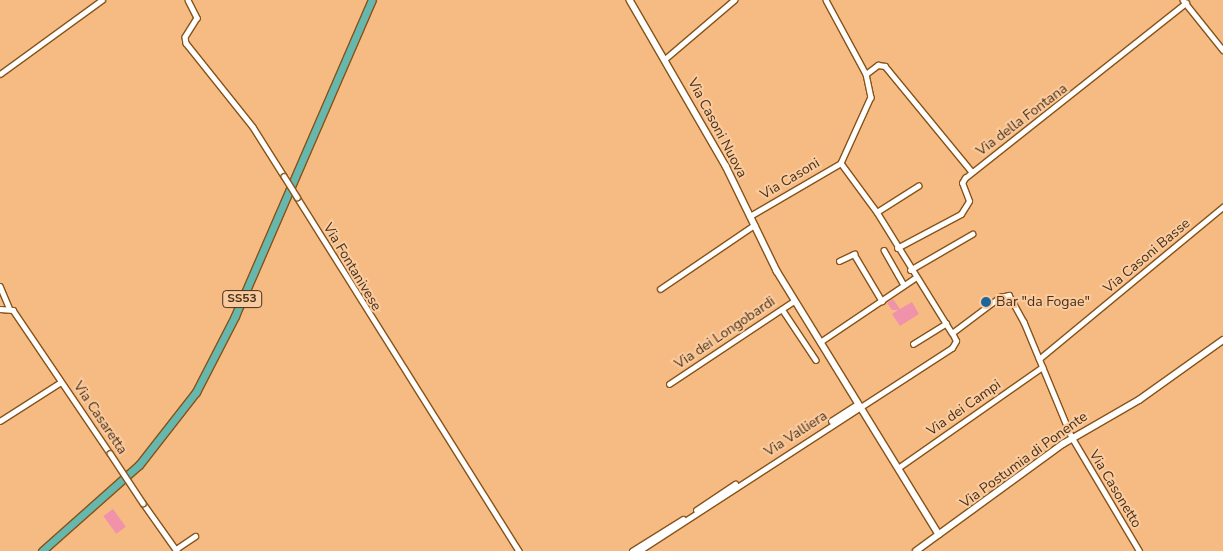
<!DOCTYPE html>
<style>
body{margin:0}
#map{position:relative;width:1223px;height:551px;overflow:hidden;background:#f6bb83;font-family:"Nunito Sans",sans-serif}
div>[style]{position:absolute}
.green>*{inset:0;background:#f093aa;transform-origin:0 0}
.roads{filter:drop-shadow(1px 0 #875318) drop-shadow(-1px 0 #875318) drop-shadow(0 1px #875318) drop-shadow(0 -1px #875318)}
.minor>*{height:4.5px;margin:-2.25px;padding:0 2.25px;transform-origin:2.25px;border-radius:2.25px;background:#fff}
.tertiary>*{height:5px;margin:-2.5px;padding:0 2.5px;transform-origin:2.5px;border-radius:2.5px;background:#fff}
.secondary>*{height:5.5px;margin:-2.75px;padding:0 2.75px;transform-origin:2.75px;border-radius:2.75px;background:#fff}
.trunk>*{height:7px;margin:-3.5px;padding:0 3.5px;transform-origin:3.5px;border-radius:3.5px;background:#66b8af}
.bridges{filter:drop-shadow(1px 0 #875318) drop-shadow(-1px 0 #875318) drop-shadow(0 1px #875318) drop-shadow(0 -1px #875318)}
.minor-bridge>*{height:4.5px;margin:-2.25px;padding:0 2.25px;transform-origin:2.25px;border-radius:2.25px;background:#fff}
.dots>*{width:14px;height:14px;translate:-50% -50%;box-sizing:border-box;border:2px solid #facb9e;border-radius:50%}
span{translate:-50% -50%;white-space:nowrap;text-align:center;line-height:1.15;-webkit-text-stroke:4px #facb9e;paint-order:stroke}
.shield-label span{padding:1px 4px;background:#facb9e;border:1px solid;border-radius:4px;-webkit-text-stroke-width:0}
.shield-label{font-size:12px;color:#483019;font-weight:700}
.street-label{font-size:14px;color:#483019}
.poi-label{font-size:14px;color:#483019}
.left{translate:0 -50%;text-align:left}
</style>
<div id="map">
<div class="green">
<div style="clip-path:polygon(893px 299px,900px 309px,912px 302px,919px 314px,900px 326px,892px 314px,898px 310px,892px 310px,887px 303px)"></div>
<div style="left:113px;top:509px;width:22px;height:12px;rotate:54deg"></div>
</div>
<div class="roads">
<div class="minor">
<div style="left:188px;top:0;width:20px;rotate:63deg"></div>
<div style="left:197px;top:18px;width:22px;rotate:122deg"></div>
<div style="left:185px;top:37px;width:6px;rotate:81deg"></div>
<div style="left:186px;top:43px;width:107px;rotate:51.4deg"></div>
<div style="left:253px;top:127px;width:58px;rotate:57.7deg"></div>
<div style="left:826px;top:0;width:84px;rotate:61.6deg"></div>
<div style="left:866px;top:74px;width:24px;rotate:78deg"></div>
<div style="left:871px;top:97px;width:72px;rotate:114.4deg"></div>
<div style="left:1183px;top:0;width:64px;rotate:51.3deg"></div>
<div style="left:665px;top:59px;width:91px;rotate:-40.5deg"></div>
<div style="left:0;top:74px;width:126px;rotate:-36deg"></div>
<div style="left:866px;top:74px;width:15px;rotate:-37deg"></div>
<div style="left:878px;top:65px;width:7px;rotate:8deg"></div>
<div style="left:885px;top:66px;width:137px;rotate:50.6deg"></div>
<div style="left:297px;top:197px;width:418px;rotate:57.9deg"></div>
<div style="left:877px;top:212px;width:49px;rotate:-32.4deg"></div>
<div style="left:750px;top:216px;width:105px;rotate:-30.2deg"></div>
<div style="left:841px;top:163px;width:61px;rotate:53.7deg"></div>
<div style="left:877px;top:212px;width:142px;rotate:58.2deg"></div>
<div style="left:952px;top:333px;width:60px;rotate:-36.9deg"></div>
<div style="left:1000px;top:297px;width:9px;rotate:-13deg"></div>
<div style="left:1009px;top:295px;width:31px;rotate:61deg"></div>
<div style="left:1024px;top:322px;width:126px;rotate:67.5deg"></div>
<div style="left:897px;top:248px;width:72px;rotate:-28deg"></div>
<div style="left:961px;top:214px;width:15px;rotate:-58deg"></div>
<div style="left:969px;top:201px;width:19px;rotate:-111deg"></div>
<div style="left:962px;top:183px;width:6px;rotate:-59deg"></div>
<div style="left:965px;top:178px;width:282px;rotate:-38.4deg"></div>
<div style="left:884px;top:250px;width:40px;rotate:60.3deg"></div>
<div style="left:839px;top:261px;width:17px;rotate:-25deg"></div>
<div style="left:854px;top:254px;width:55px;rotate:59.2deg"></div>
<div style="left:910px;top:270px;width:72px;rotate:-30.1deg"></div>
<div style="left:0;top:286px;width:23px;rotate:67deg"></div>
<div style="left:660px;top:289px;width:114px;rotate:-34.2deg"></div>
<div style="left:0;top:309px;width:13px;rotate:4deg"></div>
<div style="left:13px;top:310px;width:173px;rotate:55.9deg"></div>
<div style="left:782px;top:309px;width:61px;rotate:56.3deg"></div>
<div style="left:820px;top:342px;width:115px;rotate:-34deg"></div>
<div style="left:913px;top:344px;width:39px;rotate:-32deg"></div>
<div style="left:1039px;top:359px;width:239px;rotate:-39.6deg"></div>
<div style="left:669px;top:384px;width:150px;rotate:-33.6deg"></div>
<div style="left:0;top:421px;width:72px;rotate:-32.6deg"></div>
<div style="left:831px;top:421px;width:31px;rotate:-33deg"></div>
<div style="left:898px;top:468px;width:176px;rotate:-35deg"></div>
<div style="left:143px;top:503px;width:59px;rotate:54.7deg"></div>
<div style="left:696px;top:510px;width:47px;rotate:-33.7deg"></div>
<div style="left:176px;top:549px;width:23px;rotate:-34deg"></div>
<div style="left:632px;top:551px;width:60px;rotate:-32.1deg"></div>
<div style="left:639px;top:551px;width:373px;rotate:-33deg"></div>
<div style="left:952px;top:348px;width:8px;rotate:-60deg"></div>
<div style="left:956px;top:341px;width:9px;rotate:-117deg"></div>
</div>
<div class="tertiary">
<div style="left:1072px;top:438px;width:131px;rotate:59.3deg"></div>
</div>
<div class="secondary">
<div style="left:630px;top:0;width:192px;rotate:60deg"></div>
<div style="left:726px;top:166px;width:117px;rotate:64.1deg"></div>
<div style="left:777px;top:271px;width:309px;rotate:58.4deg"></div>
<div style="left:916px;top:551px;width:182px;rotate:-36.1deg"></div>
<div style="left:1063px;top:444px;width:88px;rotate:-30.1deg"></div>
<div style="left:1139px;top:400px;width:103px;rotate:-35.5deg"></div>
</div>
<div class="trunk">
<div style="left:42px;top:551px;width:130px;rotate:-41.6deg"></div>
<div style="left:139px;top:465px;width:93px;rotate:-52deg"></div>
<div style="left:196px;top:392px;width:85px;rotate:-62.8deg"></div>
<div style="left:235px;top:316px;width:344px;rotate:-66.6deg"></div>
</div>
</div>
<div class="bridges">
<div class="minor-bridge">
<div style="left:284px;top:176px;width:25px;rotate:58deg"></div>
<div style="left:110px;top:453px;width:60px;rotate:56.6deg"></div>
</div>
</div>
<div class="dots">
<div style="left:986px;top:302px;background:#1d669a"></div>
</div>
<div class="shield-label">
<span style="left:242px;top:299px">SS53</span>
</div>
<div class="street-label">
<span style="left:1022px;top:120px;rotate:-37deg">Via della Fontana</span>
<span style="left:717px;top:128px;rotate:62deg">Via Casoni Nuova</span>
<span style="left:790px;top:179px;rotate:-31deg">Via Casoni</span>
<span style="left:1147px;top:256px;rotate:-40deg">Via Casoni Basse</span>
<span style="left:352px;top:267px;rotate:59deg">Via Fontanivese</span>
<span style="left:725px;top:333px;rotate:-34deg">Via dei Longobardi</span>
<span style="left:964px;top:408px;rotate:-35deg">Via dei Campi</span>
<span style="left:100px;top:418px;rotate:56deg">Via Casaretta</span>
<span style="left:796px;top:434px;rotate:-33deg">Via Valliera</span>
<span style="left:1024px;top:460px;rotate:-36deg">Via Postumia di Ponente</span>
<span style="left:1115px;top:489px;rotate:59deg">Via Casonetto</span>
</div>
<div class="poi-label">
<span class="left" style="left:996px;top:302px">Bar "da Fogae"</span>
</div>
</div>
